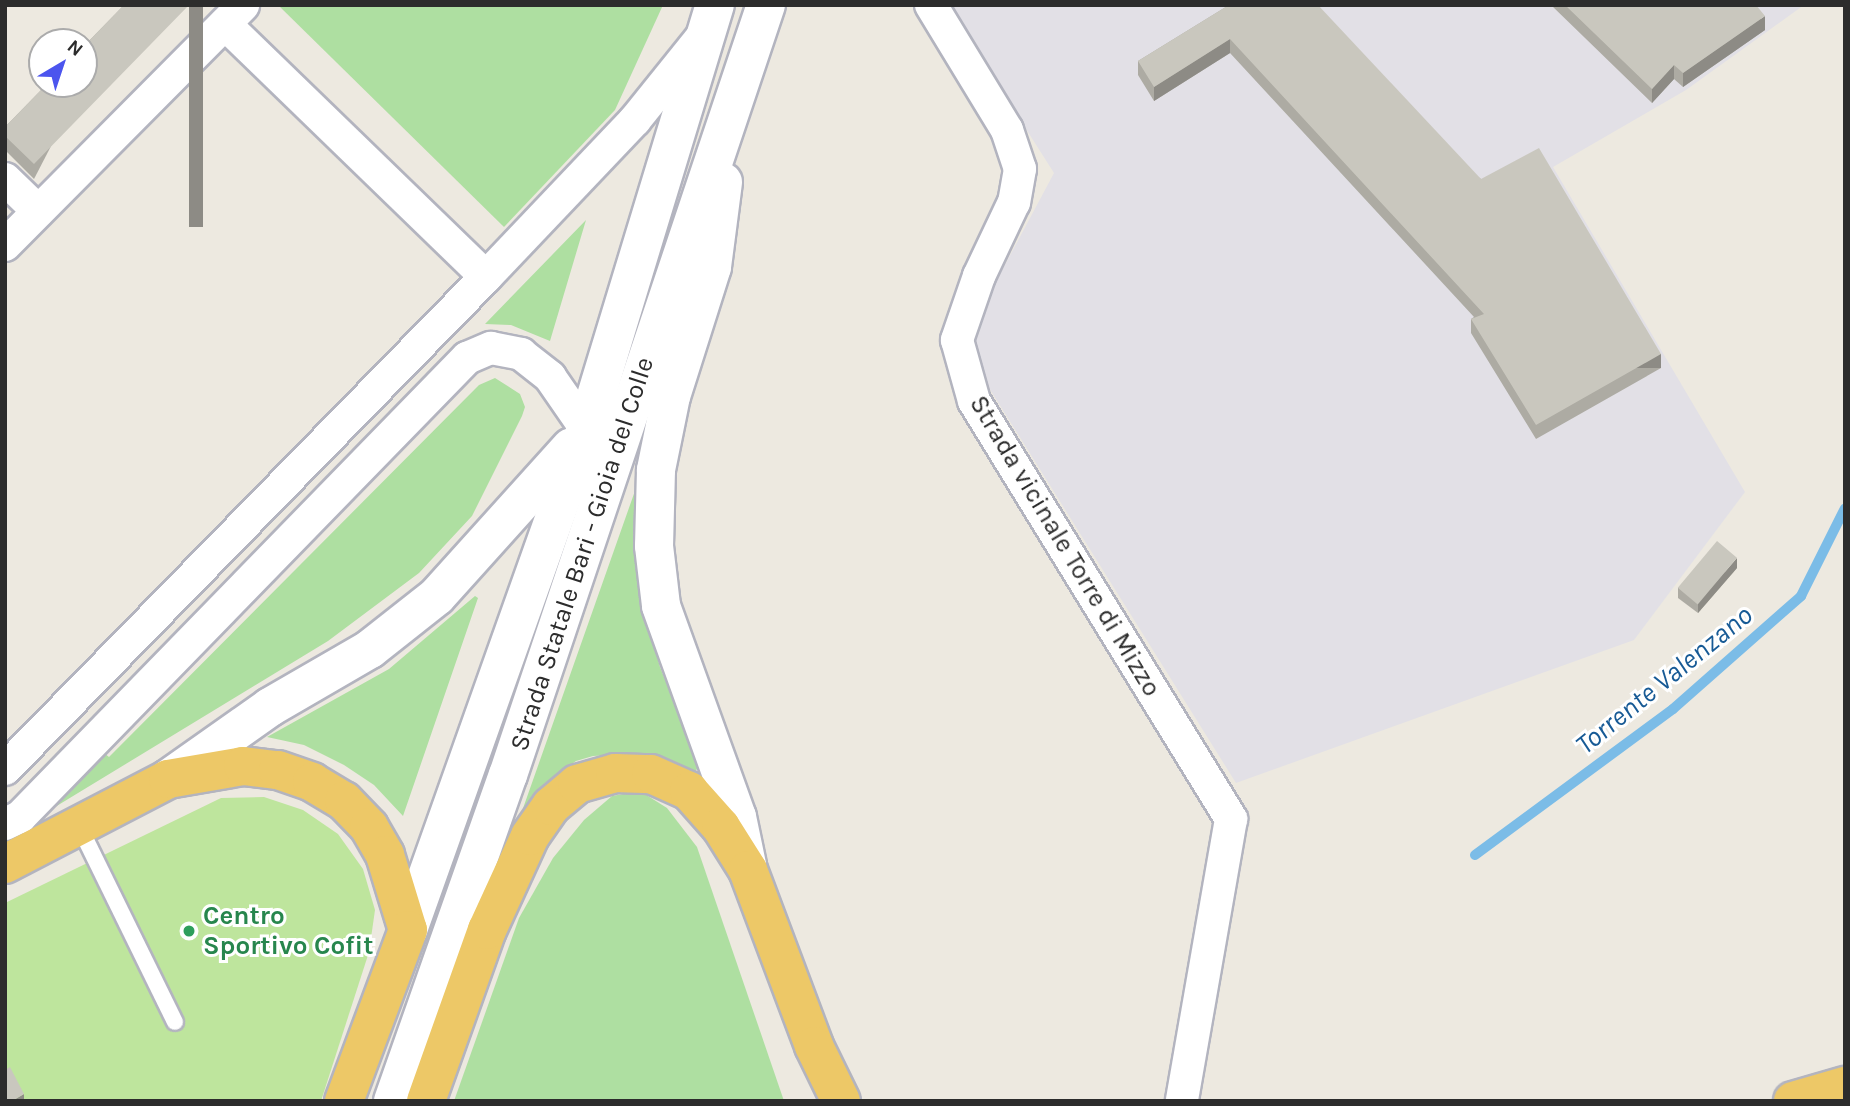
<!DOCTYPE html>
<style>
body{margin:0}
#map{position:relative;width:1850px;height:1106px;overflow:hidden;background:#ede9e0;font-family:Karla,sans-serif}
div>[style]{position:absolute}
.industrial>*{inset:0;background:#e2e0e6}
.green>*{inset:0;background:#aedfa1}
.pitch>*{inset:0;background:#bee59d}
.stream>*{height:10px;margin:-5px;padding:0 5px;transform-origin:5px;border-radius:5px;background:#7bbce7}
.roads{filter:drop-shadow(2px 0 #b3b4bf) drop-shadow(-2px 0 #b3b4bf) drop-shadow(0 2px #b3b4bf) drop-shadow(0 -2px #b3b4bf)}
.service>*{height:16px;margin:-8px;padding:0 8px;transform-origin:8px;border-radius:8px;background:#fff}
.minor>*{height:32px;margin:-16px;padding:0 16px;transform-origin:16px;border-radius:16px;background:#fff}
.secondary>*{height:38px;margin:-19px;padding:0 19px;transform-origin:19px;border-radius:19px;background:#fff}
.trunk>*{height:38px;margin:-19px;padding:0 19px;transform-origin:19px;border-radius:19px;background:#edc867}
.wall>*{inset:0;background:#adaba3}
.shaded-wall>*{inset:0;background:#8d8b85;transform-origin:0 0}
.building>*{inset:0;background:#c9c7be;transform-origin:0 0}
.dots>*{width:19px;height:19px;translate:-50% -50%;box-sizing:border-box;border:4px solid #fff;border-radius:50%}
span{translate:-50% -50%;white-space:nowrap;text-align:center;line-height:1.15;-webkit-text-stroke:6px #fff;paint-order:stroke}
.street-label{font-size:26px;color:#2c2c2c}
.leisure-label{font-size:26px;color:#27864d;font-weight:700}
.left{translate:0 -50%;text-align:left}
.water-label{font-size:28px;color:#175a95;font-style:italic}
.frame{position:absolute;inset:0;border:7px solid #2c2c2c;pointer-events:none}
.north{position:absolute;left:28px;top:28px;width:70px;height:70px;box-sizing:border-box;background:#fff;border:2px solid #ababab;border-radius:50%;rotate:39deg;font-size:19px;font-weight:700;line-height:28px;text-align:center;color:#2c2c2c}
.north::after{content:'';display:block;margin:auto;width:24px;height:32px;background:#4c55ee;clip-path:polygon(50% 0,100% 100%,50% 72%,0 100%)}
</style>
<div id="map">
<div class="industrial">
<div style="clip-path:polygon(947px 5px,1804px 5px,1686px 90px,1553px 167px,1745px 492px,1634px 640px,1236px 783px,976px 367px,967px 336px,1054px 173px)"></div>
</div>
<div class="green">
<div style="clip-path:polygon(278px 5px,663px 5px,615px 110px,504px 227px)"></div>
<div style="clip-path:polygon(586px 220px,550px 341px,511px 325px,485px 324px)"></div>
<div style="clip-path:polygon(495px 378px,520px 394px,525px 407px,522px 416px,472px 516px,419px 573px,328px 641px,32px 821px,104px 753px,109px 757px,479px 385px)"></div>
<div style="clip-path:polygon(636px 488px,637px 553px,645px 613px,660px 667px,700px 767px,692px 773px,644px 753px,593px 756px,576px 761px,544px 784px,525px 816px,521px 814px)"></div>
<div style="clip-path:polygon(475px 596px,478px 598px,403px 816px,374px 785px,344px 765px,304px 745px,267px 737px,389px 669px)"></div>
<div style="clip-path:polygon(640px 791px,667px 808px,697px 847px,784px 1101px,454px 1101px,519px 918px,553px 858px,584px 820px,612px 796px)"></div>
</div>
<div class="pitch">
<div style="clip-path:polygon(264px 797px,303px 810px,338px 834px,363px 869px,375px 910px,369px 952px,321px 1101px,5px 1101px,5px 903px,221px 798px)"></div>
</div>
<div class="stream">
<div style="left:1475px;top:855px;width:246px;rotate:-36.4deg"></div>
<div style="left:1673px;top:709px;width:171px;rotate:-41.4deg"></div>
<div style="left:1801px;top:596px;width:98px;rotate:-63.4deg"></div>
</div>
<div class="roads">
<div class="service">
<div style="left:79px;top:826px;width:218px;rotate:63.9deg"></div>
</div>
<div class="minor">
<div style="left:931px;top:5px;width:146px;rotate:58.7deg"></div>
<div style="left:1007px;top:130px;width:41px;rotate:71.6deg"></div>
<div style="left:1020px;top:169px;width:34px;rotate:100deg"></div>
<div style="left:1014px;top:202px;width:82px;rotate:115.3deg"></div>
<div style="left:979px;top:276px;width:68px;rotate:109deg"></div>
<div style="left:957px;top:340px;width:63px;rotate:74.4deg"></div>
<div style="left:974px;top:401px;width:491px;rotate:58.4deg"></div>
<div style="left:1231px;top:819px;width:286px;rotate:99.9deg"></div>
<div style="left:225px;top:24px;width:363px;rotate:44.1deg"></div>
<div style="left:5px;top:179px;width:46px;rotate:44.1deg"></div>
<div style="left:5px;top:245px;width:338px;rotate:-45.2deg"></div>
<div style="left:5px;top:769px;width:688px;rotate:-45.65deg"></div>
<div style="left:486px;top:277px;width:216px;rotate:-46.5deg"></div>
<div style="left:635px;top:120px;width:105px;rotate:-51.2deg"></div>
<div style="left:5px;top:824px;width:17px;rotate:-25deg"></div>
<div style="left:20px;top:817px;width:641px;rotate:-45.76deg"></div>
<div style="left:467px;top:358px;width:26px;rotate:-23deg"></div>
<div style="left:491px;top:348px;width:31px;rotate:11deg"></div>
<div style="left:521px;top:354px;width:37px;rotate:38deg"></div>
<div style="left:550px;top:377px;width:63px;rotate:55.3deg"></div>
</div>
<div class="secondary">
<div style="left:723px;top:182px;width:86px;rotate:97.4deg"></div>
<div style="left:712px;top:267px;width:135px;rotate:107.6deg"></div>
<div style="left:671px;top:396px;width:76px;rotate:101.5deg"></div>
<div style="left:656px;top:470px;width:76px;rotate:91.5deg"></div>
<div style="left:654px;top:546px;width:60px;rotate:83.3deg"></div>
<div style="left:661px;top:606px;width:224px;rotate:70.2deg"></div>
<div style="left:737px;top:817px;width:49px;rotate:78.2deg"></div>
<div style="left:168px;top:779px;width:125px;rotate:-35.2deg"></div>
<div style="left:270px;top:707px;width:116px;rotate:-30.1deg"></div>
<div style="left:370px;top:649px;width:85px;rotate:-38.3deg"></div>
<div style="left:437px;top:596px;width:200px;rotate:-48deg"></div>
<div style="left:408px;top:930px;width:532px;rotate:-70.44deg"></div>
<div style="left:586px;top:429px;width:443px;rotate:-73.1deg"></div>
<div style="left:393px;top:1101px;width:346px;rotate:-70.6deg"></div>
<div style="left:508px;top:775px;width:812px;rotate:-71.48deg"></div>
</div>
<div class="trunk">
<div style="left:5px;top:864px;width:184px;rotate:-27.5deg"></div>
<div style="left:168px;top:779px;width:76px;rotate:-9.8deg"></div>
<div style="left:243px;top:766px;width:35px;rotate:7deg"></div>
<div style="left:278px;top:770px;width:36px;rotate:19deg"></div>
<div style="left:312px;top:782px;width:37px;rotate:31deg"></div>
<div style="left:344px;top:801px;width:36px;rotate:46deg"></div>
<div style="left:369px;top:827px;width:32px;rotate:60deg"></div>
<div style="left:385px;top:855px;width:78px;rotate:73deg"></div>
<div style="left:408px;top:930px;width:183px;rotate:110.5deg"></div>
<div style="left:426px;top:1101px;width:182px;rotate:-70.4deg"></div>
<div style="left:487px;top:930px;width:103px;rotate:-65.4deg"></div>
<div style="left:530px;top:836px;width:37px;rotate:-55deg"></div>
<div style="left:551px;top:806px;width:34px;rotate:-40deg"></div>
<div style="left:577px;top:784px;width:40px;rotate:-16deg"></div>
<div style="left:615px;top:773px;width:36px;rotate:2deg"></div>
<div style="left:651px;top:774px;width:42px;rotate:24.1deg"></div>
<div style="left:689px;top:791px;width:48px;rotate:48.4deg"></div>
<div style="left:721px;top:827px;width:51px;rotate:57.9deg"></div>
<div style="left:748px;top:870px;width:188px;rotate:69.4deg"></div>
<div style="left:814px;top:1046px;width:61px;rotate:63.9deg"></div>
<div style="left:1793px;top:1101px;width:54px;rotate:-16.1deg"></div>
</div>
</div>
<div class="wall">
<div style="clip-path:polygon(124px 5px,34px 179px,5px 150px,5px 127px)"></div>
<div style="clip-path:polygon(1229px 5px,1481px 179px,1661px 368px,1536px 439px,1471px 333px,1471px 319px,1474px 317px,1230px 53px,1154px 101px,1138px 75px,1138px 61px)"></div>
<div style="clip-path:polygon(1551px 5px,1756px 5px,1765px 30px,1683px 87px,1674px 79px,1652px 103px)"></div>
<div style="clip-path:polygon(1737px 568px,1698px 613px,1678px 598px,1678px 588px)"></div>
</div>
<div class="shaded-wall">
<div style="left:189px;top:5px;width:14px;height:222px"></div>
<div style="clip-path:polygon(1765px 16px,1765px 30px,1683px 87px,1683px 73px)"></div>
<div style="clip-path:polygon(1230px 39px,1230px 53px,1154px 101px,1154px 87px)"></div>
<div style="clip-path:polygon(1674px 65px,1674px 79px,1652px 103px,1652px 89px)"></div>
<div style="left:1661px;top:354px;width:14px;height:144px;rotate:90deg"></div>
<div style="clip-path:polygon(1737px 558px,1737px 568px,1698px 613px,1698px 603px)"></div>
<div style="clip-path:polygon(24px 1094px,24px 1099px,21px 1101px,12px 1101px)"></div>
</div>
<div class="building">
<div style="clip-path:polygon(124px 5px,189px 5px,34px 164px,5px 136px,5px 127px,47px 84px,84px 84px,84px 46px)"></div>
<div style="clip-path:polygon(1229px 5px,1318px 5px,1481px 179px,1539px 148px,1661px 354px,1536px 425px,1471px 319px,1484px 314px,1230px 39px,1154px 87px,1138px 61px)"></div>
<div style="clip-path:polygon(1565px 5px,1756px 5px,1765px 16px,1683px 73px,1674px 65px,1652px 89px)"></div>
<div style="left:1717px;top:541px;width:26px;height:61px;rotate:40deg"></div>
<div style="clip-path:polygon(10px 1067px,24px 1094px,12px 1101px,5px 1101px,5px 1070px)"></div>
</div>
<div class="dots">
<div style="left:189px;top:931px;background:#2e9e5b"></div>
</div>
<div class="street-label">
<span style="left:1065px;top:546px;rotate:59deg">Strada vicinale Torre di Mizzo</span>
<span style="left:582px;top:554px;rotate:-72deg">Strada Statale Bari - Gioia del Colle</span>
</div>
<div class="leisure-label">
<span class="left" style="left:203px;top:931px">Centro<br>Sportivo Cofit</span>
</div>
<div class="water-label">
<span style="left:1664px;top:680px;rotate:-39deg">Torrente Valenzano</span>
</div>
<div class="frame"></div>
<div class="north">N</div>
</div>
